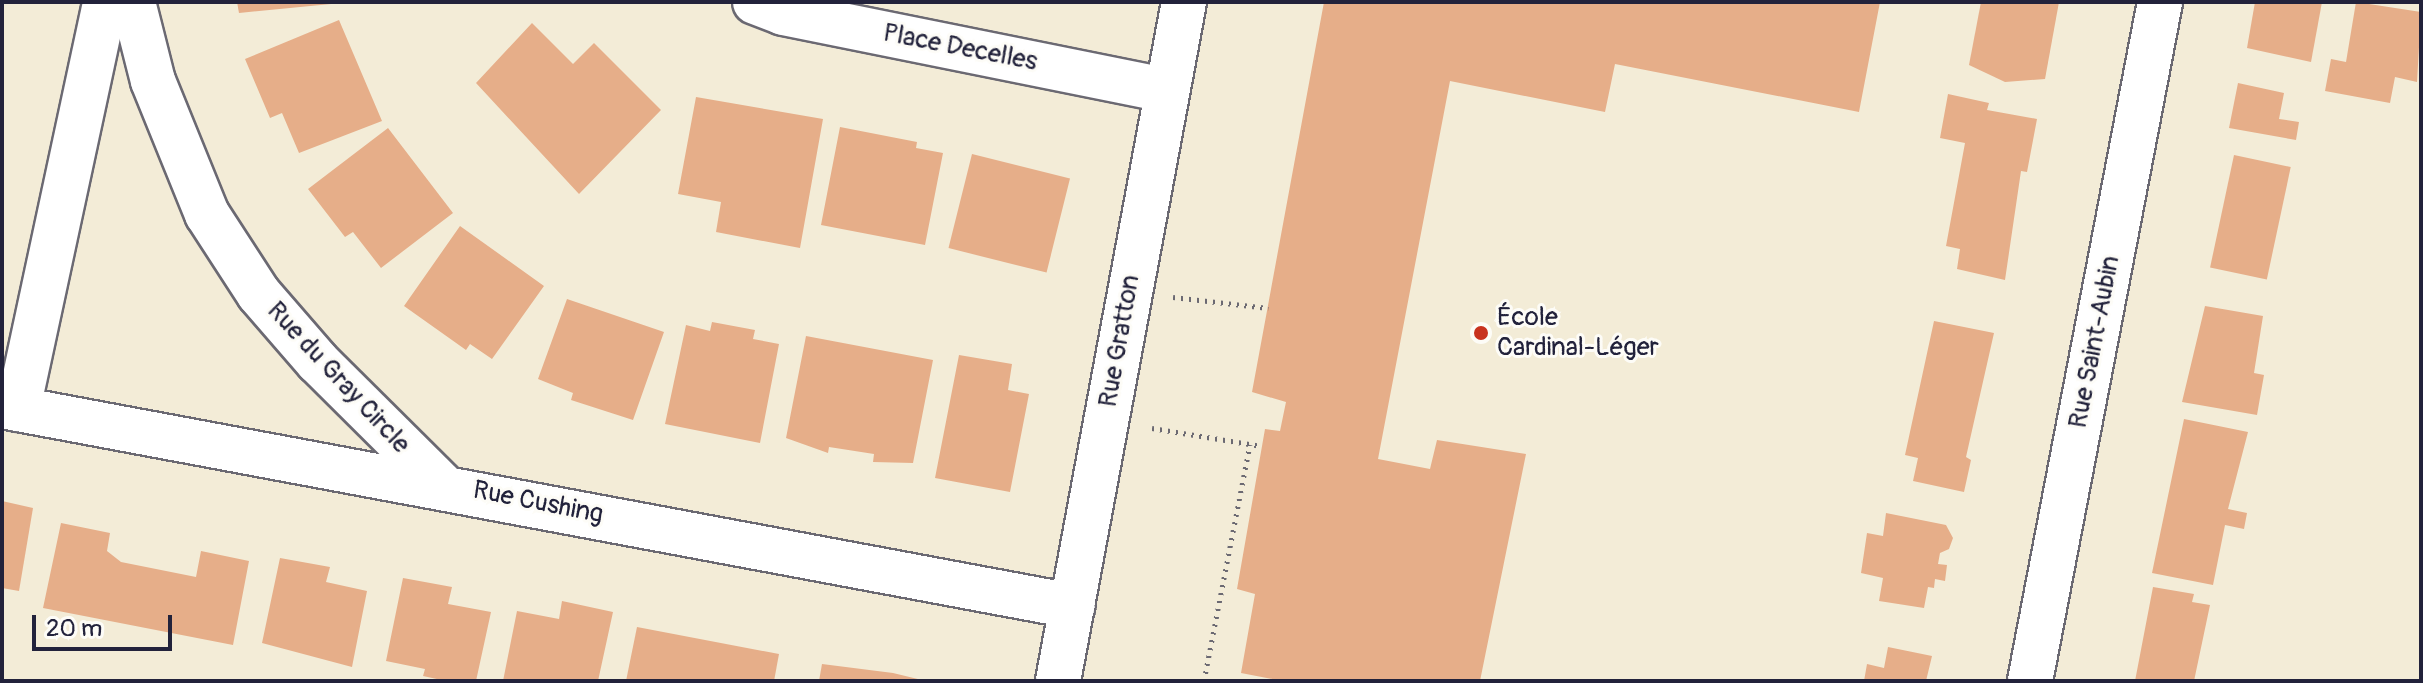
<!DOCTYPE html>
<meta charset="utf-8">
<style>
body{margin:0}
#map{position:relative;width:2423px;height:683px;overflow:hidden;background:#f3ecd7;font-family:Pangolin,sans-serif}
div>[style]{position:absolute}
.building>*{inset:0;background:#e6ae89;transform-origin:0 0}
.path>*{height:5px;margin-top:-2.5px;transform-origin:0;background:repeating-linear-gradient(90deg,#6b6972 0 2px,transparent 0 8px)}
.roads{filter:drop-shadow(2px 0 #6b6972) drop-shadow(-2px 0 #6b6972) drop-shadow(0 2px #6b6972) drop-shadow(0 -2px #6b6972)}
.minor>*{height:44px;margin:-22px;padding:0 22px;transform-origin:22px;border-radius:22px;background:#fff}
.dots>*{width:22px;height:22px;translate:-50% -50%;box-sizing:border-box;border:4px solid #fdfcf7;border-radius:50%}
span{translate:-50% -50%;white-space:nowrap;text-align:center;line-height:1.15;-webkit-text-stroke:6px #fdfcf7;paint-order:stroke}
.street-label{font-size:26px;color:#22223b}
.poi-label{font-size:26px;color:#22223b}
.left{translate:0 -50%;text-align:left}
.frame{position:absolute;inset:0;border:4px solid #22223b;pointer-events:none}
.scale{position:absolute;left:32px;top:615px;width:140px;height:36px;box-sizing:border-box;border:4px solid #22223b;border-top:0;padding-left:10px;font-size:24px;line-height:28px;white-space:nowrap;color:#22223b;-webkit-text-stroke:6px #fdfcf7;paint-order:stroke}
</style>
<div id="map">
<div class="building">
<div style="clip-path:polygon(237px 2px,331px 2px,331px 4px,239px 13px)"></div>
<div style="clip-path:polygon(1324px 2px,1880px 2px,1859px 112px,1615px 64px,1605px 112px,1450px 81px,1378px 459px,1430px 469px,1437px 440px,1526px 454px,1480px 681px,1283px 681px,1241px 673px,1255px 594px,1237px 589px,1265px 429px,1280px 431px,1286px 402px,1252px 392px)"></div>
<div style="clip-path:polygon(1981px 2px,2059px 2px,2045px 79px,2005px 82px,1969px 65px)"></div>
<div style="clip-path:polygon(2255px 2px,2322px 2px,2311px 62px,2247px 48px)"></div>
<div style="clip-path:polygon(2356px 2px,2421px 12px,2417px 82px,2395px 77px,2390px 103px,2325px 91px,2331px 59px,2346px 62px)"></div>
<div style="clip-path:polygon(339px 20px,382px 121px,299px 153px,282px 113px,270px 118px,245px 59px)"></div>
<div style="clip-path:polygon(532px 23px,573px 64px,594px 43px,661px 110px,579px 194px,476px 83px)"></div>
<div style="clip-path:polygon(2238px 83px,2284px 93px,2279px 119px,2299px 122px,2296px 140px,2229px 128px)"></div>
<div style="clip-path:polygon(1948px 94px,1989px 103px,1987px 110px,2037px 119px,2027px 172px,2021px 171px,2005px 280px,1957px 269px,1960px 249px,1946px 246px,1965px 143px,1940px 138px)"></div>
<div style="clip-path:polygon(696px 97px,823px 119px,800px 248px,716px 232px,721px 202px,678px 194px)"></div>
<div style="clip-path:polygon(840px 127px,917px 142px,916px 148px,943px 153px,925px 245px,821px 225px)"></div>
<div style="clip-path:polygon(388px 128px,453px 213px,381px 268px,353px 232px,345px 237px,308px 189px)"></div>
<div style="left:972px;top:154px;width:101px;height:97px;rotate:14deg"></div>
<div style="left:2234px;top:155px;width:58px;height:115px;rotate:12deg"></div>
<div style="clip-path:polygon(460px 226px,544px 286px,492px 359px,470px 344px,466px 350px,404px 306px)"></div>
<div style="clip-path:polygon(567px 299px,664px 332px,633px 420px,571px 400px,573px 393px,538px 379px)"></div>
<div style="clip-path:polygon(2205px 306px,2263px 316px,2254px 373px,2264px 375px,2257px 415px,2182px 402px)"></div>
<div style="clip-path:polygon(1934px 321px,1994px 333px,1966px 457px,1971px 460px,1964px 492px,1913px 481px,1918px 458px,1905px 455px)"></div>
<div style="clip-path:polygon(712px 322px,755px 330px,753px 339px,779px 344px,760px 443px,665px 424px,686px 325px,710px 331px)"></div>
<div style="clip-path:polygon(806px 336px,933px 360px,913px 463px,873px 462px,874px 454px,829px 447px,828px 453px,786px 438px)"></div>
<div style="clip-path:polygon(959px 355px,1012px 364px,1008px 390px,1029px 394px,1010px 492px,935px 478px)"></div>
<div style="clip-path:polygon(2184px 419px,2248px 432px,2228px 509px,2247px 513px,2244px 529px,2225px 525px,2213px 585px,2152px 573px)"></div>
<div style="clip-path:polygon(2px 501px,33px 508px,19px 591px,2px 588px)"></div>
<div style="clip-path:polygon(1886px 513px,1946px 525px,1953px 538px,1949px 549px,1940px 553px,1938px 564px,1947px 565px,1945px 581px,1935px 579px,1934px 588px,1928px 587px,1924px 608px,1879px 601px,1883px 578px,1861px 573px,1867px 533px,1883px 536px)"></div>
<div style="clip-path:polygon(61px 523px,110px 533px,107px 551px,121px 562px,196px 577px,201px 551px,249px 561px,233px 645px,43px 608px)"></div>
<div style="clip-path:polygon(280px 558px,330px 567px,326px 582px,367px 591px,352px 667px,262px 643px)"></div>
<div style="clip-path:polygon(403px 578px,452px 587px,448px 604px,491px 612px,476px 681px,446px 681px,423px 676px,425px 669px,386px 661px)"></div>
<div style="clip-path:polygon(2153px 587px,2194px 594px,2192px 602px,2210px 605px,2194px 681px,2135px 681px)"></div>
<div style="clip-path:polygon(562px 601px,613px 612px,598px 681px,503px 681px,517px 611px,559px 619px)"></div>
<div style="clip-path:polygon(637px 627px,779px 654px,774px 681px,626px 681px)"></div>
<div style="clip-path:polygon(1888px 647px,1932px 656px,1926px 681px,1864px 681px,1867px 664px,1884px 668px)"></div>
<div style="clip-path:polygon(822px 664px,893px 673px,926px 681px,819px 681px)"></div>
</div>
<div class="path">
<div style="left:1173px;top:297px;width:96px;rotate:6.6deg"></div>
<div style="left:1152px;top:428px;width:111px;rotate:9.3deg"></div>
<div style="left:1204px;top:681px;width:241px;rotate:-79deg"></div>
</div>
<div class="roads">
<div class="minor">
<div style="left:133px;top:2px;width:81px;rotate:75.8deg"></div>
<div style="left:153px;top:81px;width:144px;rotate:67.9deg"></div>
<div style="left:207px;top:214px;width:95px;rotate:57deg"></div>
<div style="left:259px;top:294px;width:90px;rotate:49.1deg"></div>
<div style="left:318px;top:362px;width:173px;rotate:44.8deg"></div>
<div style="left:755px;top:2px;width:30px;rotate:21deg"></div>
<div style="left:783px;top:13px;width:391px;rotate:11.4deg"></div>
<div style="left:2px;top:406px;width:1089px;rotate:10.59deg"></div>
<div style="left:18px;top:409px;width:416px;rotate:-77.9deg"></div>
<div style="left:1058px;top:681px;width:691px;rotate:-79.49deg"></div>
<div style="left:2030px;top:681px;width:691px;rotate:-79.16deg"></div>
</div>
</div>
<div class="dots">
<div style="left:1481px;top:333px;background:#c8321e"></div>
</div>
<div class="street-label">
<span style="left:960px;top:48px;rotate:11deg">Place Decelles</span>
<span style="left:1120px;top:341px;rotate:-80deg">Rue Gratton</span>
<span style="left:2095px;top:342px;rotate:-79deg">Rue Saint-Aubin</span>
<span style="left:338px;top:378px;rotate:47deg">Rue du Gray Circle</span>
<span style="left:538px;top:503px;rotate:11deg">Rue Cushing</span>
</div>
<div class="poi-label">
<span class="left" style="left:1497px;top:333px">École<br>Cardinal-Léger</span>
</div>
<div class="frame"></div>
<div class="scale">20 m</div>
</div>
